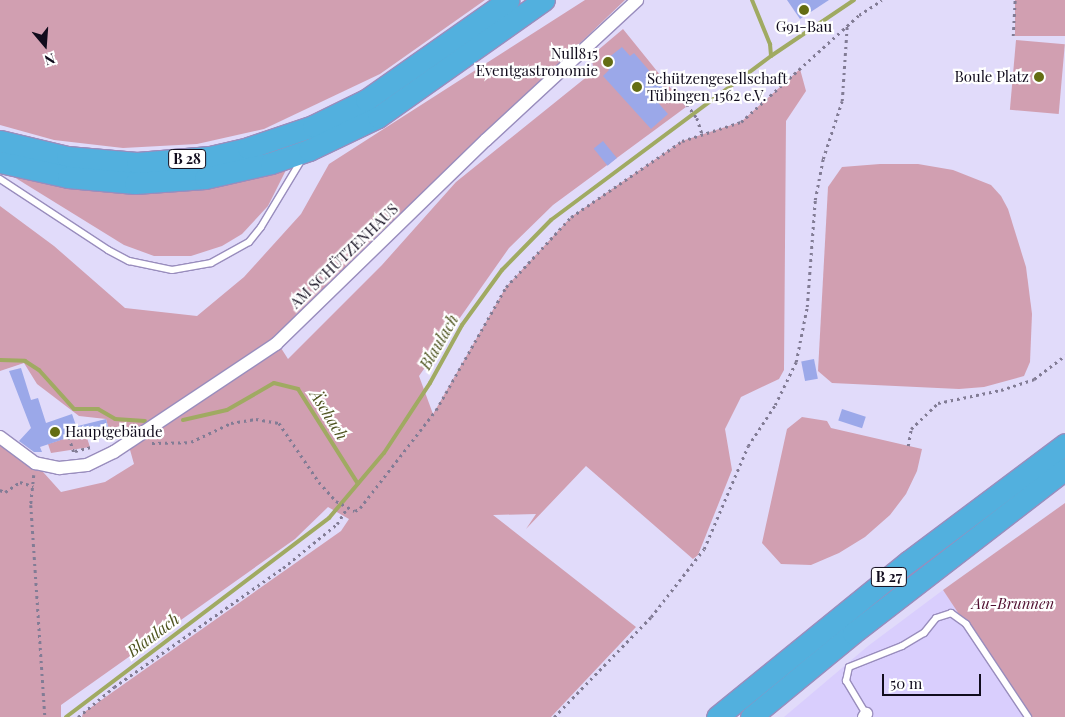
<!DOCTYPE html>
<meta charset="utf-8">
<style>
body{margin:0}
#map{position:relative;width:1065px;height:717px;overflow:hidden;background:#e1dbfa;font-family:"Playfair Display",serif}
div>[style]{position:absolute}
.built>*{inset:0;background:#d9cefd}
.green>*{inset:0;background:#d19fb1;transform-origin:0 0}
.stream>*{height:4px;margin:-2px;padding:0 2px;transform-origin:2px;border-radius:2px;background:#a0aa62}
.building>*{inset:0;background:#9ba8e9;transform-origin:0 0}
.path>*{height:2.5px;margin-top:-1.25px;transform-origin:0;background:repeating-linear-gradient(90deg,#827c95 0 2.5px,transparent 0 6.5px)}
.roads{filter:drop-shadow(1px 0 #998dbd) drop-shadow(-1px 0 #998dbd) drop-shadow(0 1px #998dbd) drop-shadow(0 -1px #998dbd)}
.service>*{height:6px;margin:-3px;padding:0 3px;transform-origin:3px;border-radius:3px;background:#fff}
.minor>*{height:12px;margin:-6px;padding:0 6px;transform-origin:6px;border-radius:6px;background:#fff}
.trunk>*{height:21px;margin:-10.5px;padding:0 10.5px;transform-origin:10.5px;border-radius:10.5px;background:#52b0de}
.dots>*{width:14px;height:14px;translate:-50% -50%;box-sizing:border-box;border:2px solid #fff;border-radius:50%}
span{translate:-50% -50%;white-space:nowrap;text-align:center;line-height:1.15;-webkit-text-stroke:4.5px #fff;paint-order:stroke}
.shield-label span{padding:1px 4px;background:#fff;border:1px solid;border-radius:4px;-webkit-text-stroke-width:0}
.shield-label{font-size:14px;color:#110c1d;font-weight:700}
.poi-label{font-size:15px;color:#110c1d}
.right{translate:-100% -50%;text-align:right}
.left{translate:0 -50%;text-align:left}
.street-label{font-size:15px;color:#110c1d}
.park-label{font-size:15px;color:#4f0d2e;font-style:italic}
.water-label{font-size:16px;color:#4d531e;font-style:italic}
.north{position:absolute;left:20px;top:20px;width:50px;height:50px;-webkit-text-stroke:4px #fff;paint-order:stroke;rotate:162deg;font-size:14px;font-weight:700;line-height:20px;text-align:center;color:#110c1d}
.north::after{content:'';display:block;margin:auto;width:18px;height:22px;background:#110c1d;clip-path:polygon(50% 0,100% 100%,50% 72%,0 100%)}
.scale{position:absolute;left:882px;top:674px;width:99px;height:22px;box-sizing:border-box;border:2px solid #110c1d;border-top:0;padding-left:6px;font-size:15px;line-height:18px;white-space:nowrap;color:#110c1d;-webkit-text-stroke:4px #fff;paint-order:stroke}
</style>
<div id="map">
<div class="built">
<div style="clip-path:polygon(943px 590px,1027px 717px,784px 717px,868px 646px)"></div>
</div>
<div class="green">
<div style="clip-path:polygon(0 0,485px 0,380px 74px,264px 129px,197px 144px,123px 148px,54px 140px,0 125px)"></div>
<div style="clip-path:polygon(585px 0,625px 0,274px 337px,288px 359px,382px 265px,456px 182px,594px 71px,591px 56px,623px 29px,686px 107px,553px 205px,509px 248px,419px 376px,433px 414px,506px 287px,571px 217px,682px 141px,741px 122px,800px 69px,806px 91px,786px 121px,784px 370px,779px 379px,741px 397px,725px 429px,732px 470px,698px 555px,693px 559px,586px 466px,526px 529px,536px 514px,493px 515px,636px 627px,551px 717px,82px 717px,83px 713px,341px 531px,349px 519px,328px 507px,295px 539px,61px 705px,61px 717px,0 717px,0 437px,35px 463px,61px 492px,105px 482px,134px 464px,123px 425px,109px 430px,106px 419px,79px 416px,37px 384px,24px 363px,0 371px,0 206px,54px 246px,125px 308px,197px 316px,244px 277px,301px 214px,329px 164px)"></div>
<div style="left:1015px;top:0;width:50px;height:36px"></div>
<div style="left:1016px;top:40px;width:49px;height:70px;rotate:5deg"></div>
<div style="clip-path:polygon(880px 164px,918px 164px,953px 170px,991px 185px,1001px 196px,1008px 209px,1026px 267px,1032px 314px,1030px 362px,1024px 376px,984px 387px,959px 389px,832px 383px,818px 371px,828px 187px,842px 167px)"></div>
<div style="clip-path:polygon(287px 168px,268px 206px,242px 234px,222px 246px,191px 256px,154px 256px,124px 245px,1px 169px)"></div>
<div style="clip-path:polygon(802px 417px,827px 421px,831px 428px,922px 449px,917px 471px,906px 494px,890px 515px,865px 537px,839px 553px,811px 565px,781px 564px,762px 543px,787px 429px)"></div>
<div style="clip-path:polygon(79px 434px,81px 440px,87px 438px,90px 447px,51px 453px,48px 444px)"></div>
<div style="clip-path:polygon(1065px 503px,1065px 717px,1027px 717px,943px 590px)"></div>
</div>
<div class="stream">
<div style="left:752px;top:0;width:48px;rotate:67.8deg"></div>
<div style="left:770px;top:44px;width:12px;rotate:85deg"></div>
<div style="left:375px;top:217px;width:15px;rotate:48deg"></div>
<div style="left:0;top:360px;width:25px;rotate:2deg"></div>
<div style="left:25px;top:361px;width:17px;rotate:33deg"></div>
<div style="left:39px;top:370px;width:52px;rotate:48.1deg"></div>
<div style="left:74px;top:409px;width:24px"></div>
<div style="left:98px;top:409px;width:20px;rotate:30deg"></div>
<div style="left:115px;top:419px;width:30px;rotate:4deg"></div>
<div style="left:183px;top:420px;width:45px;rotate:-12.8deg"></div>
<div style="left:227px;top:410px;width:54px;rotate:-29.9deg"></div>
<div style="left:274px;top:383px;width:25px;rotate:14deg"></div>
<div style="left:298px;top:389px;width:112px;rotate:57.7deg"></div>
<div style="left:66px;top:717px;width:330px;rotate:-37.1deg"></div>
<div style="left:329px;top:518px;width:85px;rotate:-49.8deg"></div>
<div style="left:384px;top:453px;width:84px;rotate:-56.7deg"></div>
<div style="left:430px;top:383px;width:66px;rotate:-61.1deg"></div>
<div style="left:462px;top:325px;width:68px;rotate:-54deg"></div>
<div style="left:502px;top:270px;width:70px;rotate:-45.6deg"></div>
<div style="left:551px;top:220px;width:274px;rotate:-36.7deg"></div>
<div style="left:771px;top:56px;width:100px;rotate:-34deg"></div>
</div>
<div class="building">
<div style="clip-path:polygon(787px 0,829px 0,800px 19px)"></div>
<div style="clip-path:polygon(622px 47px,630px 56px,634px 53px,665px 89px,654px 98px,668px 114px,651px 129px,603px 76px,609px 70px,603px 62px)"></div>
<div style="left:603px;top:141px;width:22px;height:12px;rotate:51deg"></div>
<div style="left:814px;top:359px;width:20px;height:13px;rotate:79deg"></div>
<div style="clip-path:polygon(21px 368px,31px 400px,38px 398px,46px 423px,72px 414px,79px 434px,40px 447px,42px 452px,34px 452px,19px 441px,31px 428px,9px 371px)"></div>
<div style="left:842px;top:409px;width:25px;height:12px;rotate:18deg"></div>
<div style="left:106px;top:419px;width:12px;height:31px;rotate:76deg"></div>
</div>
<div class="path">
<div style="left:1013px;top:36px;width:36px;rotate:-87deg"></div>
<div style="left:668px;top:78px;width:49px;rotate:54.1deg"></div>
<div style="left:697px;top:118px;width:16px;rotate:72deg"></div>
<div style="left:69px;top:437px;width:19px;rotate:72deg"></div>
<div style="left:152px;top:443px;width:39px;rotate:-1deg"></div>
<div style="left:191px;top:442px;width:44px;rotate:-25.4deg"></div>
<div style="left:231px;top:423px;width:25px;rotate:-9deg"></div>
<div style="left:256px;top:419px;width:23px;rotate:10deg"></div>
<div style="left:279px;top:423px;width:71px;rotate:55.9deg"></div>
<div style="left:319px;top:482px;width:25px;rotate:48deg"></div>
<div style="left:336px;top:501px;width:21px;rotate:28deg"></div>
<div style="left:355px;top:511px;width:6px;rotate:-31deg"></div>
<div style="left:360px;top:508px;width:124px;rotate:-52.2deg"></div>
<div style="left:436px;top:410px;width:142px;rotate:-60.4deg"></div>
<div style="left:506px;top:287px;width:96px;rotate:-47.1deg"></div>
<div style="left:571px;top:217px;width:135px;rotate:-34.4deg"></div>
<div style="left:682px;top:141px;width:62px;rotate:-17.9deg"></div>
<div style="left:741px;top:122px;width:159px;rotate:-42.2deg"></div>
<div style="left:859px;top:15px;width:27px;rotate:-33deg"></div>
<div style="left:908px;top:446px;width:17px;rotate:-80deg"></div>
<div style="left:911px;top:429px;width:37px;rotate:-44deg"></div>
<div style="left:938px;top:403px;width:64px;rotate:-11.7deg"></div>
<div style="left:1001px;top:390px;width:35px;rotate:-18deg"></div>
<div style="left:1034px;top:379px;width:39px;rotate:-37deg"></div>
<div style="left:75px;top:451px;width:16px;rotate:-14deg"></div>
<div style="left:34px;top:475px;width:30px;rotate:96deg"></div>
<div style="left:31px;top:505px;width:212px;rotate:86.2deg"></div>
<div style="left:0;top:490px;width:5px;rotate:22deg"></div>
<div style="left:5px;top:492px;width:18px;rotate:-34deg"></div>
<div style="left:20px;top:482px;width:14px;rotate:17deg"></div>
<div style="left:78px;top:717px;width:47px;rotate:-39.8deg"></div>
<div style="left:114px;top:687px;width:207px;rotate:-35.2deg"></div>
<div style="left:283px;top:568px;width:70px;rotate:-39.2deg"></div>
<div style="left:337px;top:524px;width:19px;rotate:-58deg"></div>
<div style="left:554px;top:717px;width:139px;rotate:-45.9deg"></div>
<div style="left:651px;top:617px;width:86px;rotate:-52.1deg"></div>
<div style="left:704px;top:549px;width:112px;rotate:-66.9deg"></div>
<div style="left:748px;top:446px;width:49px;rotate:-56.6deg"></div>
<div style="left:775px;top:405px;width:48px;rotate:-64deg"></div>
<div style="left:796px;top:362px;width:56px;rotate:-78.7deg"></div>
<div style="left:807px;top:307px;width:107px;rotate:-85.7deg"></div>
<div style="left:815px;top:200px;width:42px;rotate:-79deg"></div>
<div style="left:823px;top:159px;width:61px;rotate:-71.9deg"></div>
<div style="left:842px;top:101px;width:75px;rotate:-86.2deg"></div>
</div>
<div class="roads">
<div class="service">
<div style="left:0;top:179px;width:129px;rotate:33.3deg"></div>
<div style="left:108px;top:250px;width:24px;rotate:28deg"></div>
<div style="left:129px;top:261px;width:44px;rotate:11.8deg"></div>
<div style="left:172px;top:270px;width:40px;rotate:-10deg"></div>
<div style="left:211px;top:263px;width:43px;rotate:-28.9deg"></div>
<div style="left:249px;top:242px;width:19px;rotate:-51deg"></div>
<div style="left:261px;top:227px;width:79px;rotate:-58.9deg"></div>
<div style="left:866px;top:714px;width:39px;rotate:-121deg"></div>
<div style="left:846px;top:681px;width:14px;rotate:-78deg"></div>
<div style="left:849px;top:667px;width:57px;rotate:-21.6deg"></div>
<div style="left:902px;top:646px;width:26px;rotate:-31deg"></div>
<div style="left:924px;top:633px;width:19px;rotate:-51deg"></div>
<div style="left:936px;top:618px;width:16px;rotate:-18deg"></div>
<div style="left:951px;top:613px;width:19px;rotate:36deg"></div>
<div style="left:966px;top:624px;width:112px;rotate:56.3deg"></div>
</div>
<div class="minor">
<div style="left:0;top:437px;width:44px;rotate:36.6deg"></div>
<div style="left:35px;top:463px;width:25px;rotate:12deg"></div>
<div style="left:59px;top:468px;width:28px;rotate:-6deg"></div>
<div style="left:87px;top:465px;width:30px;rotate:-26deg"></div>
<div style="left:114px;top:452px;width:195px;rotate:-33.7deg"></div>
<div style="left:276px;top:344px;width:293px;rotate:-44.2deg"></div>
<div style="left:486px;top:140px;width:206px;rotate:-42.8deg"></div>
<div style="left:864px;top:717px;width:4px;rotate:-56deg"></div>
</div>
<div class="trunk">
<div style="left:0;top:141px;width:69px;rotate:13.4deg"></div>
<div style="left:67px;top:157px;width:70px;rotate:4.9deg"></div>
<div style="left:137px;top:163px;width:73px;rotate:-4.7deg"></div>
<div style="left:210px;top:157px;width:39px;rotate:-13deg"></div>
<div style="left:248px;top:148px;width:69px;rotate:-18.7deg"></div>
<div style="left:313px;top:126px;width:59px;rotate:-26.1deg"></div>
<div style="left:366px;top:100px;width:174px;rotate:-35deg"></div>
<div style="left:0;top:162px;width:70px;rotate:12.4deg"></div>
<div style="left:68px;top:177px;width:67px;rotate:5.1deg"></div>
<div style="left:135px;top:183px;width:70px;rotate:-4.1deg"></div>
<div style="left:205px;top:178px;width:68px;rotate:-12.8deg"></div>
<div style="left:271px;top:163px;width:40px;rotate:-18.9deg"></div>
<div style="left:309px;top:150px;width:76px;rotate:-25.6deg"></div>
<div style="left:378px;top:117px;width:203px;rotate:-35.2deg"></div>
<div style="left:717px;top:717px;width:246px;rotate:-39.1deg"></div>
<div style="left:908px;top:562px;width:196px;rotate:-36.9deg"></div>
<div style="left:751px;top:717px;width:132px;rotate:-39.5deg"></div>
<div style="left:853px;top:633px;width:268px;rotate:-37.7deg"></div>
</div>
</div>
<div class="dots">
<div style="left:804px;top:10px;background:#646d13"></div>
<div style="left:608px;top:62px;background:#646d13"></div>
<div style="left:1039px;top:77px;background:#646d13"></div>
<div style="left:637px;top:87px;background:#646d13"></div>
<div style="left:55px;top:432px;background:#646d13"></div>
</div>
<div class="shield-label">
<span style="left:187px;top:159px">B 28</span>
<span style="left:889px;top:577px">B 27</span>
</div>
<div class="poi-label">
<span style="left:804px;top:27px">G91-Bau</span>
<span class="right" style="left:598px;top:62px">Null815<br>Eventgastronomie</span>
<span class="right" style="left:1029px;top:77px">Boule Platz</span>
<span class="left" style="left:647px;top:87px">Schützengesellschaft<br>Tübingen 1562 e.V.</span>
<span class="left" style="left:65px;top:432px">Hauptgebäude</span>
</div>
<div class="street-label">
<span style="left:344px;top:256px;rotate:-44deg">AM SCHÜTZENHAUS</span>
</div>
<div class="park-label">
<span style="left:1013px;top:604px">Au-Brunnen</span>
</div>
<div class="water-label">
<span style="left:439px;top:342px;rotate:-60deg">Blaulach</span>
<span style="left:329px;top:415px;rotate:58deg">Äschach</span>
<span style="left:153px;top:635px;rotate:-37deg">Blaulach</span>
</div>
<div class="north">N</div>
<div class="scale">50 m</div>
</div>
